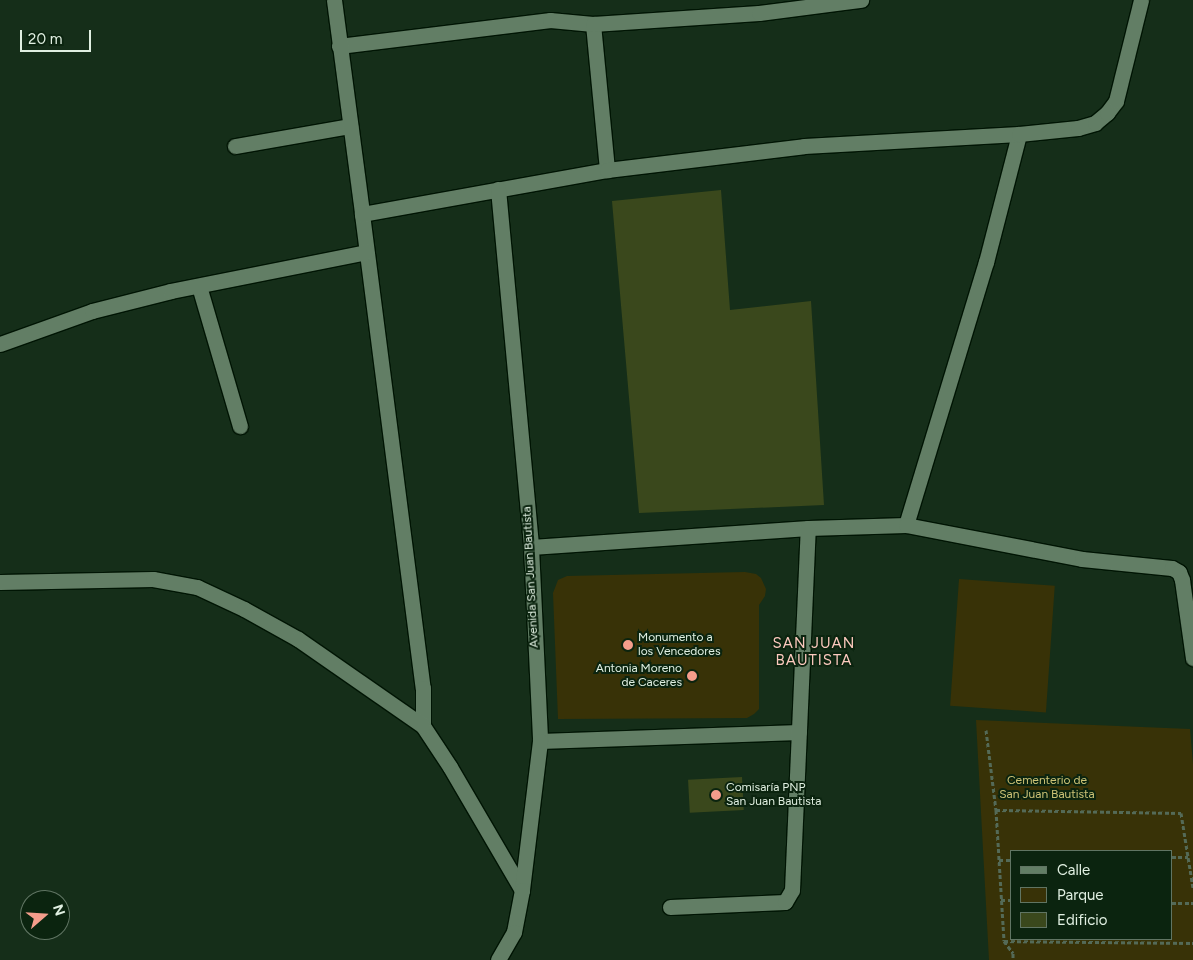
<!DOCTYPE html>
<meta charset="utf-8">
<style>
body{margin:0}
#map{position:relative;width:1193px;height:960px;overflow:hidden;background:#152e19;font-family:Figtree,sans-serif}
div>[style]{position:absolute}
.green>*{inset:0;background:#383207;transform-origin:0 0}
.building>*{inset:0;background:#3a481c;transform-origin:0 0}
.path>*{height:3px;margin-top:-1.5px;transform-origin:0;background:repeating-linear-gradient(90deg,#546a57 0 4px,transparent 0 6.5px)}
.roads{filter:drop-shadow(1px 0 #001504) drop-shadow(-1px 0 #001504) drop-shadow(0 1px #001504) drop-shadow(0 -1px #001504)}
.street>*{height:15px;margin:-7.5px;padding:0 7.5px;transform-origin:7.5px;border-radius:7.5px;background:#627e65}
.secondary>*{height:15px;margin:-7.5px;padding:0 7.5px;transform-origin:7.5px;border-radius:7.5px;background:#627e65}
.dots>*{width:14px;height:14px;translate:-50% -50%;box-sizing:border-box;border:2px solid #0b240f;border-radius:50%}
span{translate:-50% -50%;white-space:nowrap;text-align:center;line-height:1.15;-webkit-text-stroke:4px #0b240f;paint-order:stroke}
.street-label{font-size:12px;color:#e0efe1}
.poi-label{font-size:12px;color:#e0efe1}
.left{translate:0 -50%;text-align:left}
.right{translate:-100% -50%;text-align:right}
.park-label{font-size:12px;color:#cdc376}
.quarter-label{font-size:15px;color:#fcc9be;letter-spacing:1px}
.legend{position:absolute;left:1010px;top:850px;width:162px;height:90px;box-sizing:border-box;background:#0b240f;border:1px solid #607563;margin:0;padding:6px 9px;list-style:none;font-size:15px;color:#e0efe1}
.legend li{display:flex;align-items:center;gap:10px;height:25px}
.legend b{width:25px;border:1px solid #607563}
.north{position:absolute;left:20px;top:890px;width:50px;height:50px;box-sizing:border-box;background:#0b240f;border:1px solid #607563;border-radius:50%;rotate:71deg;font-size:14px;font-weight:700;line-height:20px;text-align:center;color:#e0efe1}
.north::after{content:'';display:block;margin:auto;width:18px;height:22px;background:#f49d8b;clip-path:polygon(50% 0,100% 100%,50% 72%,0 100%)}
.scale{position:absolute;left:20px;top:30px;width:71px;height:22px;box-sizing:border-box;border:2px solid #e0efe1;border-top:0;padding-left:6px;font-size:15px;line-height:18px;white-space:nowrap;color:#e0efe1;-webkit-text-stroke:4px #0b240f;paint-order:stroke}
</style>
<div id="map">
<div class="green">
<div style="clip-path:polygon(745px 572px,756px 574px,761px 578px,766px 589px,765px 596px,759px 605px,759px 709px,754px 714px,747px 718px,558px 719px,553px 593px,558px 580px,567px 576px)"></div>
<div style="left:959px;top:579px;width:96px;height:127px;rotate:4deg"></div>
<div style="clip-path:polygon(evenodd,976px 720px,1190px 729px,1193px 764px,1193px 960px,989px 960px,976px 720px,1172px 851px,1172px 939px,1012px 939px,1012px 851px,1172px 851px)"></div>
</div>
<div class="building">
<div style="clip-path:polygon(721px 190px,730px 310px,811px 301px,824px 505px,639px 513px,612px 201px)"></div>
<div style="left:742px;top:777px;width:33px;height:54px;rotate:87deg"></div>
</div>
<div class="path">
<div style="left:986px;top:730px;width:81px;rotate:82.9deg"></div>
<div style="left:996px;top:810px;width:131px;rotate:86.5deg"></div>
<div style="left:1004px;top:941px;width:15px;rotate:53deg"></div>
<div style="left:1013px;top:953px;width:7px;rotate:90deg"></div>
<div style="left:996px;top:810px;width:185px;rotate:0.9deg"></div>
<div style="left:1181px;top:813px;width:76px;rotate:80.9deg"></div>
<div style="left:1172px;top:857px;width:16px"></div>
<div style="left:999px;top:860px;width:13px"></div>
<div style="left:1001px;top:900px;width:11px"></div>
<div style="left:1172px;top:903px;width:21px"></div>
<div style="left:1004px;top:941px;width:189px;rotate:0.6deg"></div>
</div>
<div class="roads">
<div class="street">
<div style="left:593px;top:24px;width:147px;rotate:84.5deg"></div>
<div style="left:339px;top:46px;width:213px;rotate:-7deg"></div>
<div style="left:550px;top:20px;width:43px;rotate:5.3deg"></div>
<div style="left:593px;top:24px;width:166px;rotate:-3.8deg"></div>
<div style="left:759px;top:13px;width:103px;rotate:-7.3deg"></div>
<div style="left:235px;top:146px;width:117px;rotate:-9.9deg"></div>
<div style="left:362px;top:214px;width:478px;rotate:82.7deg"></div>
<div style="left:423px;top:688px;width:38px;rotate:90deg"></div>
<div style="left:423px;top:726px;width:49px;rotate:56.6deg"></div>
<div style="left:450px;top:767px;width:143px;rotate:59.7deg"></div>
<div style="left:199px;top:286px;width:146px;rotate:73.7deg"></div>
<div style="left:0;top:344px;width:98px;rotate:-19.7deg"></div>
<div style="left:92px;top:311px;width:81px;rotate:-14.2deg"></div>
<div style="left:171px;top:291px;width:199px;rotate:-11.3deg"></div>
<div style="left:906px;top:525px;width:275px;rotate:-73.1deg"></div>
<div style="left:986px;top:262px;width:132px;rotate:-75.5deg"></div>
<div style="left:531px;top:547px;width:278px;rotate:-3.9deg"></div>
<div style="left:808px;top:528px;width:98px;rotate:-1.8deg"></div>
<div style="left:906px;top:525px;width:179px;rotate:10.9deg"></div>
<div style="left:1082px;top:559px;width:90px;rotate:5.7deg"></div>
<div style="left:1172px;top:568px;width:8px;rotate:30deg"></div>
<div style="left:1179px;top:572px;width:9px;rotate:69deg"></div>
<div style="left:1182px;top:580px;width:79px;rotate:82deg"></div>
<div style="left:0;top:582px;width:153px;rotate:-1.1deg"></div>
<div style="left:153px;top:579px;width:45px;rotate:10.3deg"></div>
<div style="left:197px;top:587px;width:52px;rotate:25.1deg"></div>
<div style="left:244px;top:609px;width:62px;rotate:29.1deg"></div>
<div style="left:298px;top:639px;width:152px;rotate:34.8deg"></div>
<div style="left:540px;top:741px;width:259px;rotate:-2deg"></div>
<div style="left:670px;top:907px;width:115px;rotate:-2.5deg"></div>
<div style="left:785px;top:902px;width:14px;rotate:-60deg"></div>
<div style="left:792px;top:890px;width:362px;rotate:-87.5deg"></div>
</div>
<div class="secondary">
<div style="left:334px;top:0;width:216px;rotate:82.5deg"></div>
<div style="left:362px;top:214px;width:249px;rotate:-10.2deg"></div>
<div style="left:607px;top:170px;width:198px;rotate:-6.9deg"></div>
<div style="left:804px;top:146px;width:215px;rotate:-3.2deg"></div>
<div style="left:1019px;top:134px;width:59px;rotate:-5.8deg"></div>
<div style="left:1078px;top:128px;width:18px;rotate:-16deg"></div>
<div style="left:1095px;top:123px;width:16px;rotate:-40deg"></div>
<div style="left:1107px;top:113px;width:15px;rotate:-53deg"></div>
<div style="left:1116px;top:101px;width:104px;rotate:-76.1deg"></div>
<div style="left:498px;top:189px;width:360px;rotate:84.7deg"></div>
<div style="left:531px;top:547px;width:194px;rotate:87.3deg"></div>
<div style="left:540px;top:741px;width:150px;rotate:96.9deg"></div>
<div style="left:522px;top:890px;width:43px;rotate:100.8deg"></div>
<div style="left:514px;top:932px;width:32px;rotate:120deg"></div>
</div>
</div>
<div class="dots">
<div style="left:628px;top:645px;background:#f49d8b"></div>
<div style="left:692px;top:676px;background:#f49d8b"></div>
<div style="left:716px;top:795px;background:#f49d8b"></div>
</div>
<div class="street-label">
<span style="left:531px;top:577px;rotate:-93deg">Avenida San Juan Bautista</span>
</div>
<div class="poi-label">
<span class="left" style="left:638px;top:645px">Monumento a<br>los Vencedores</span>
<span class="right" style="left:682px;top:676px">Antonia Moreno<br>de Caceres</span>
<span class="left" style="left:726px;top:795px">Comisaría PNP<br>San Juan Bautista</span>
</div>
<div class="park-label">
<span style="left:1047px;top:788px">Cementerio de<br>San Juan Bautista</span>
</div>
<div class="quarter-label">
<span style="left:814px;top:652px">SAN JUAN<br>BAUTISTA</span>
</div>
<ul class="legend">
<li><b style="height:6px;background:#627e65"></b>Calle</li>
<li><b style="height:14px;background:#383207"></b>Parque</li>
<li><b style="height:14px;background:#3a481c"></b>Edificio</li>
</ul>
<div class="north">N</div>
<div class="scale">20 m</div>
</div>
